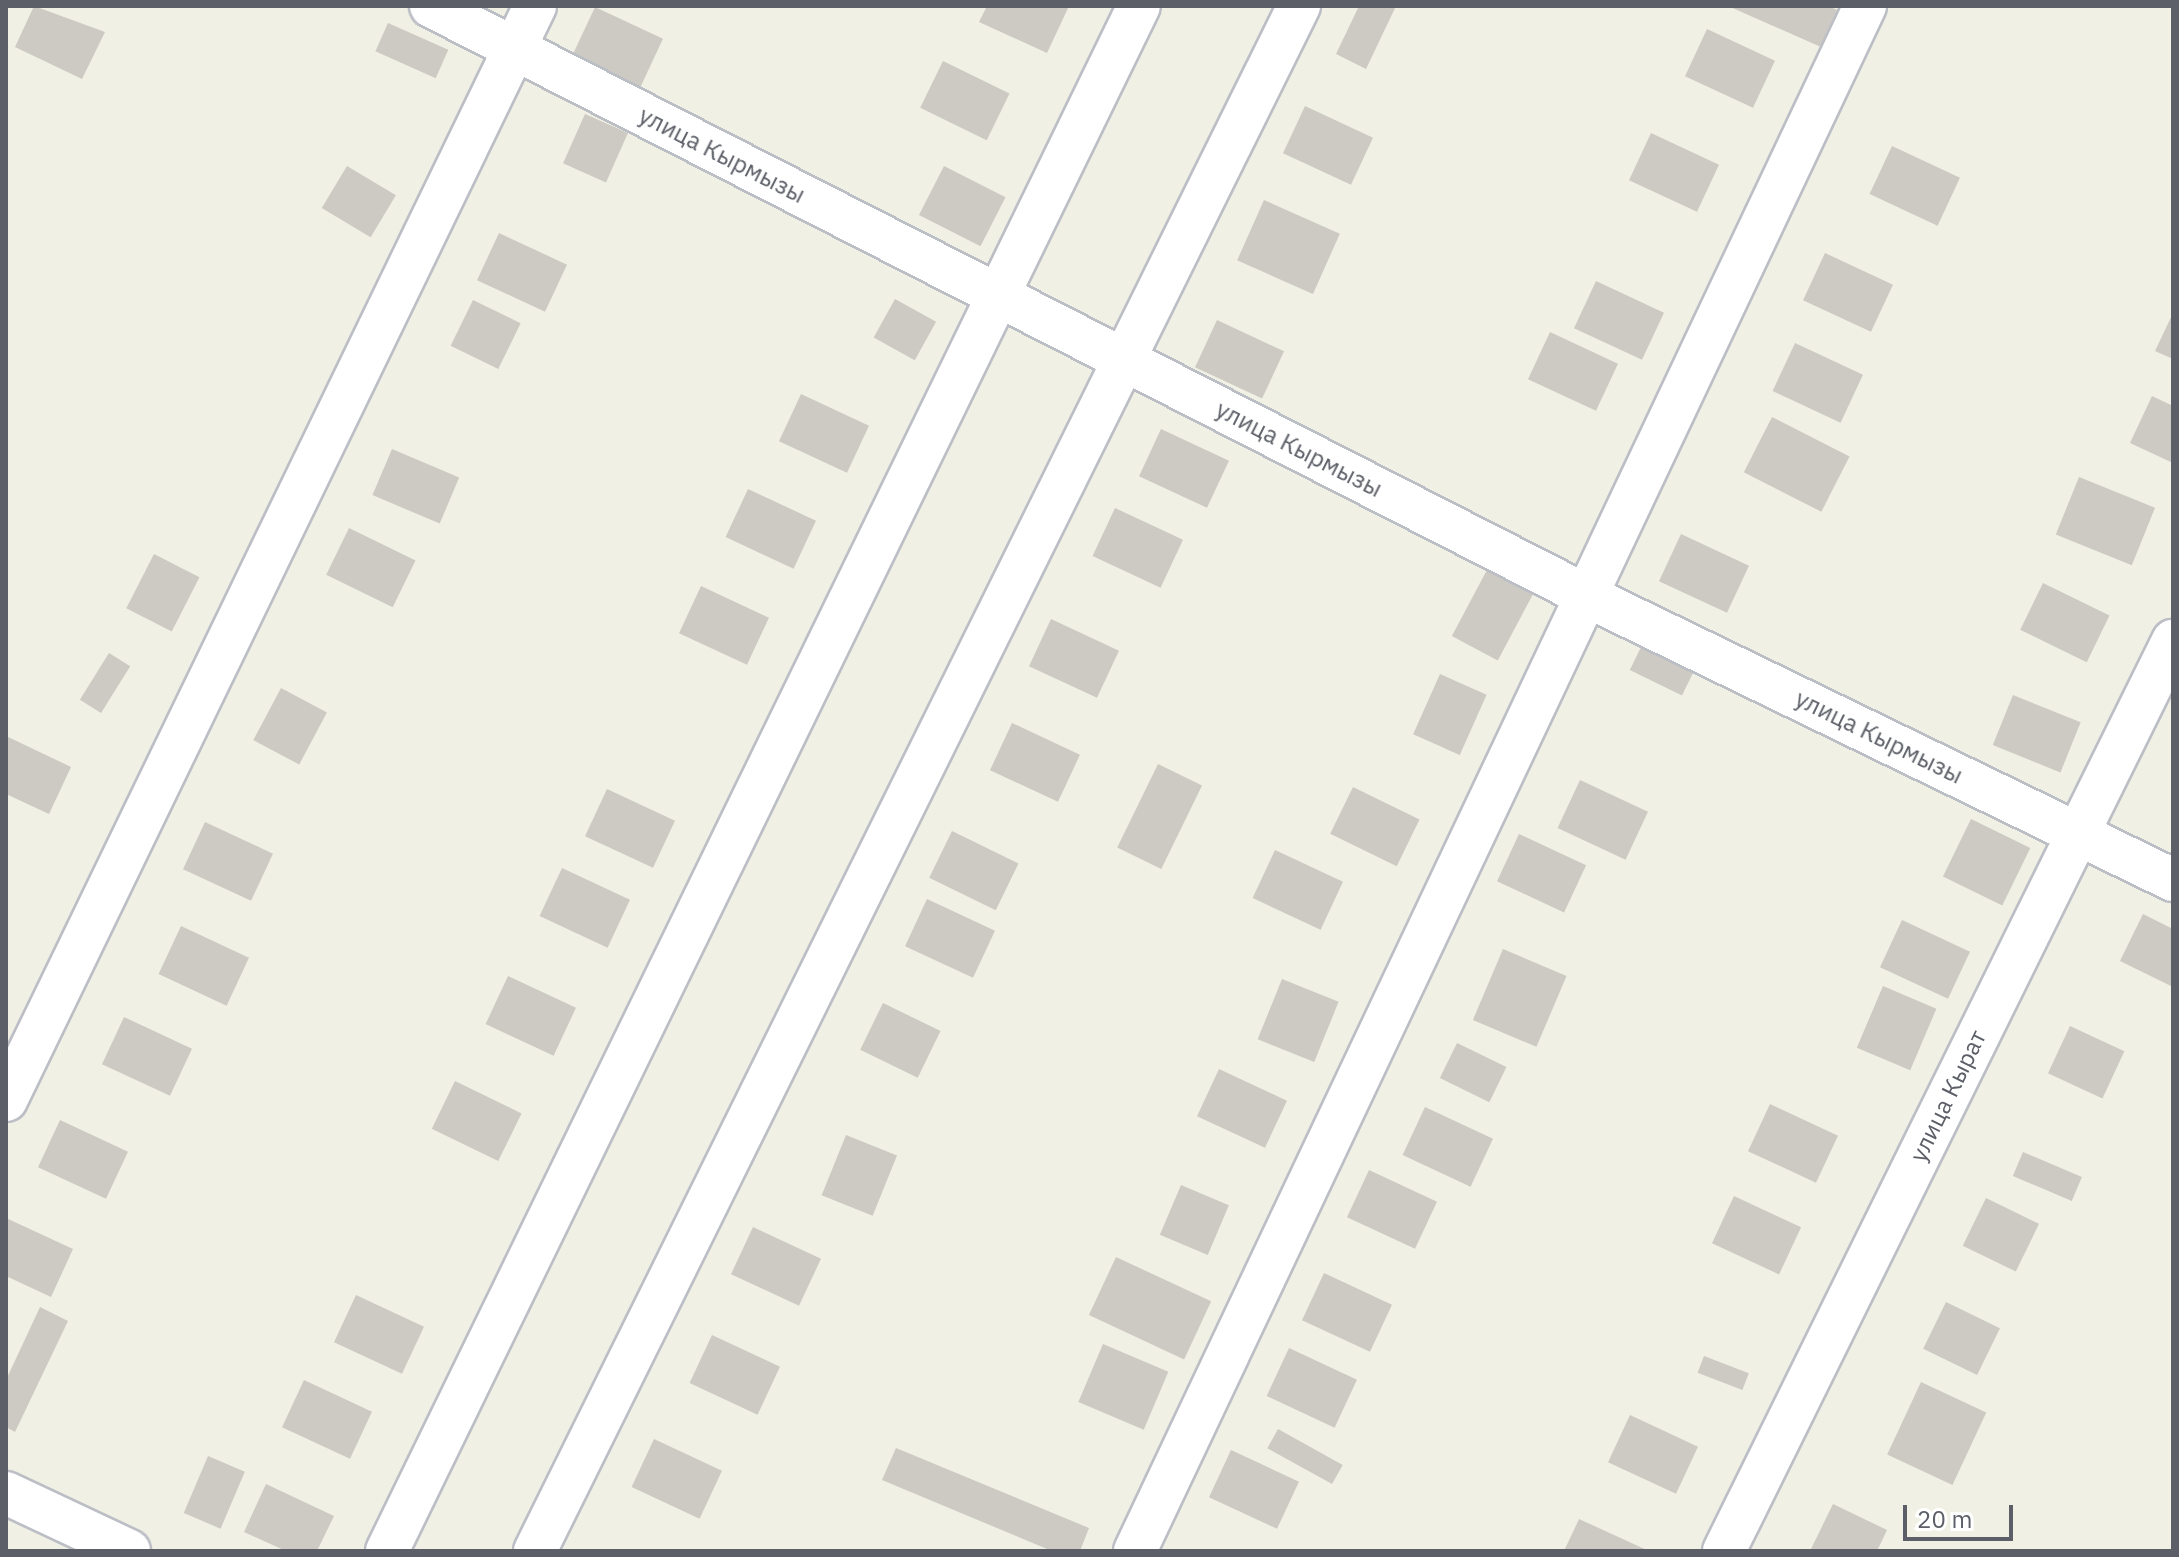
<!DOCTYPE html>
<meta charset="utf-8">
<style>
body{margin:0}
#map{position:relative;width:2179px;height:1557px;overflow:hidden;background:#f0f0e5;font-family:"IBM Plex Sans",sans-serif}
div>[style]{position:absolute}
.building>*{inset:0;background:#cccac2;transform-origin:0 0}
.roads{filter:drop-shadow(2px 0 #bcbec5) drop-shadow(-2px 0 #bcbec5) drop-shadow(0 2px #bcbec5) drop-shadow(0 -2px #bcbec5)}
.minor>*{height:42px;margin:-21px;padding:0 21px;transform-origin:21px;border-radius:21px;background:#fff}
span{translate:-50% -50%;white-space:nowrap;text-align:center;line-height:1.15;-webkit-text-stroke:6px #fff;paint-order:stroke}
.street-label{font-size:24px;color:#5c5f67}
.frame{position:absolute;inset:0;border:8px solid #5c5f67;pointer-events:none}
.scale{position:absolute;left:1903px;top:1505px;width:110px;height:36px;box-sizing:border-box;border:4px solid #5c5f67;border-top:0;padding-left:10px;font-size:24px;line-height:28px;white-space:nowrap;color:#5c5f67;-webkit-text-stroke:6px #fff;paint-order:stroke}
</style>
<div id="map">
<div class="building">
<div style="clip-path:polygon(34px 6px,105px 32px,82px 79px,15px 47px)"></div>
<div style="clip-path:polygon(987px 6px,1069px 6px,1047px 53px,979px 22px)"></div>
<div style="clip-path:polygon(1359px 6px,1396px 6px,1366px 69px,1336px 54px)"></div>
<div style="clip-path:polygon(1728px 6px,1829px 6px,1837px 10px,1821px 47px)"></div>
<div style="left:595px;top:7px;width:75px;height:53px;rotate:25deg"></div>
<div style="left:388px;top:23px;width:66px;height:31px;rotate:24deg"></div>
<div style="left:1707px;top:29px;width:75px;height:52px;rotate:25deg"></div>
<div style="left:943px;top:61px;width:74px;height:52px;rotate:26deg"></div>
<div style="left:1305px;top:106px;width:75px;height:52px;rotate:25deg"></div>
<div style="left:585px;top:114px;width:47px;height:54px;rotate:24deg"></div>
<div style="left:1651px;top:133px;width:75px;height:52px;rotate:25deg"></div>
<div style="left:1892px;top:146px;width:75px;height:53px;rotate:25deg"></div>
<div style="left:347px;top:166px;width:57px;height:49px;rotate:31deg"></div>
<div style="left:944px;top:166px;width:69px;height:55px;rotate:27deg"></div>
<div style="left:1264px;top:200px;width:83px;height:66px;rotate:24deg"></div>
<div style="left:499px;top:233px;width:75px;height:52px;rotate:25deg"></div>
<div style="left:1825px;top:253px;width:75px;height:52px;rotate:25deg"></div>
<div style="left:1596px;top:281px;width:75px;height:52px;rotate:25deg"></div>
<div style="left:895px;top:299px;width:47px;height:44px;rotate:29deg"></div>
<div style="left:473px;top:300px;width:53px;height:51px;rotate:26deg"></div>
<div style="clip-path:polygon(2173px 313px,2173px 359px,2155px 351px)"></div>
<div style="left:1217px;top:320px;width:74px;height:52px;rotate:25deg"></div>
<div style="left:1550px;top:332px;width:75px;height:52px;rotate:25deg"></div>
<div style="left:1795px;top:343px;width:75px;height:53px;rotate:25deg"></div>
<div style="left:801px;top:394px;width:75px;height:52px;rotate:25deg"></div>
<div style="clip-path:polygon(2152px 396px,2173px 406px,2173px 463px,2130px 443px)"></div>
<div style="left:1772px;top:417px;width:87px;height:62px;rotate:27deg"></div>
<div style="left:1161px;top:429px;width:75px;height:52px;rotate:25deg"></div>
<div style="left:392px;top:449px;width:73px;height:50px;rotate:23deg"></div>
<div style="left:2079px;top:477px;width:82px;height:62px;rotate:22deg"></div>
<div style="left:748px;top:489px;width:75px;height:53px;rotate:25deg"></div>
<div style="left:1115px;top:508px;width:75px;height:53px;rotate:25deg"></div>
<div style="left:349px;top:528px;width:74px;height:52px;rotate:26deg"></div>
<div style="left:1681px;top:534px;width:75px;height:52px;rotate:25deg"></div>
<div style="left:154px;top:554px;width:51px;height:61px;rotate:27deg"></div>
<div style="left:1488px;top:568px;width:52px;height:77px;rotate:28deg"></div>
<div style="left:2043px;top:583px;width:74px;height:52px;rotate:26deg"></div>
<div style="left:701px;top:586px;width:75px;height:52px;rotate:25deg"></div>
<div style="left:1051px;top:619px;width:75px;height:52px;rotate:25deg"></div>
<div style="left:1643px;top:643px;width:58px;height:30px;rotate:26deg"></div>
<div style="left:109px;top:653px;width:25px;height:55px;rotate:32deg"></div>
<div style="left:1440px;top:674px;width:51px;height:66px;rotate:24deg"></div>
<div style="left:281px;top:688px;width:52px;height:59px;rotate:28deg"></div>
<div style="left:2013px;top:695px;width:73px;height:54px;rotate:22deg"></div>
<div style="left:1012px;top:723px;width:75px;height:52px;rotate:25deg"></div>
<div style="clip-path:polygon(6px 736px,71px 767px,49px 814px,6px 794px)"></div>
<div style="left:1158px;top:764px;width:49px;height:93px;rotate:26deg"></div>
<div style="left:1580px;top:780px;width:75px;height:53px;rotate:25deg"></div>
<div style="left:1353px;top:787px;width:74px;height:52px;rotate:26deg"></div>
<div style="left:607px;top:789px;width:75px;height:52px;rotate:25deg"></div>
<div style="left:1971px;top:819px;width:66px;height:64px;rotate:26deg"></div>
<div style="left:205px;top:822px;width:75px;height:52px;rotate:25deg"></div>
<div style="left:952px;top:831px;width:74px;height:52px;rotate:26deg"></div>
<div style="left:1519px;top:834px;width:74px;height:52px;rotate:25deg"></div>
<div style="left:1275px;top:850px;width:75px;height:53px;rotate:25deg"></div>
<div style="left:562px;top:868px;width:75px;height:53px;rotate:25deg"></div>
<div style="left:927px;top:899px;width:75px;height:52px;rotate:25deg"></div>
<div style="clip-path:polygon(2143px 914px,2173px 929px,2173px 987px,2120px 961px)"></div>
<div style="left:1902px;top:920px;width:75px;height:52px;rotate:25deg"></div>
<div style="left:181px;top:926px;width:75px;height:53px;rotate:25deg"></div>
<div style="left:1503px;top:949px;width:69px;height:77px;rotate:23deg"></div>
<div style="left:508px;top:976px;width:75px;height:53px;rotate:25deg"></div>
<div style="left:1282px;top:979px;width:61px;height:65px;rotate:22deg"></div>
<div style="left:1883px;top:986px;width:58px;height:67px;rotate:23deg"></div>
<div style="left:883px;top:1003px;width:64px;height:52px;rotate:26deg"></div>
<div style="left:124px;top:1017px;width:75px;height:52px;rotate:25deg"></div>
<div style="left:2070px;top:1026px;width:60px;height:52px;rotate:25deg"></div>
<div style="left:1457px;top:1043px;width:55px;height:39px;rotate:26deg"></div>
<div style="left:1219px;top:1069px;width:75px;height:52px;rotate:25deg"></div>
<div style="left:455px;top:1081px;width:74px;height:53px;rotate:26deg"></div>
<div style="left:1770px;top:1104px;width:75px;height:52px;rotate:25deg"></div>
<div style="left:1425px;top:1107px;width:75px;height:53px;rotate:25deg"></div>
<div style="left:60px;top:1120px;width:75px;height:52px;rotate:25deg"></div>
<div style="left:846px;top:1135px;width:55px;height:65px;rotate:22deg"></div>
<div style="left:2023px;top:1152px;width:64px;height:26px;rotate:23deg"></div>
<div style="left:1369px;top:1170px;width:75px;height:52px;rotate:25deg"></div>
<div style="left:1181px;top:1185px;width:52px;height:54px;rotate:23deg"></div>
<div style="left:1734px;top:1196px;width:74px;height:52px;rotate:25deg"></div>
<div style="left:1986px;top:1198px;width:59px;height:53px;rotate:26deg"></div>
<div style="clip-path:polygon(6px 1218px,73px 1249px,51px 1297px,6px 1276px)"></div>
<div style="left:753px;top:1227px;width:75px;height:52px;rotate:25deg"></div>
<div style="left:1116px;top:1257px;width:105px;height:64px;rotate:25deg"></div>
<div style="left:1324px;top:1273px;width:75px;height:52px;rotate:25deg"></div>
<div style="left:356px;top:1295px;width:75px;height:52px;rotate:25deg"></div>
<div style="left:1946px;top:1302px;width:60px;height:52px;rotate:26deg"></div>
<div style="clip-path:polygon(40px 1307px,68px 1321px,15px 1432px,6px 1427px,6px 1380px)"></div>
<div style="left:712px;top:1335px;width:75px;height:53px;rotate:25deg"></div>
<div style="left:1103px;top:1344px;width:71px;height:63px;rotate:23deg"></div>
<div style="left:1289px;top:1348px;width:75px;height:53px;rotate:25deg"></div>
<div style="left:1704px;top:1356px;width:48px;height:18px;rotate:21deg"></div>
<div style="left:304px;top:1380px;width:75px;height:52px;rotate:25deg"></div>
<div style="left:1921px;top:1382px;width:72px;height:80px;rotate:25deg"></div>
<div style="left:1630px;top:1415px;width:75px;height:52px;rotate:25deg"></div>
<div style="left:1278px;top:1429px;width:74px;height:22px;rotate:29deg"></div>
<div style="left:654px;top:1439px;width:75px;height:53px;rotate:25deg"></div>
<div style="clip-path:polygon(896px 1448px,1089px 1528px,1080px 1551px,1052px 1551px,882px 1480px)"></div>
<div style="left:1231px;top:1450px;width:75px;height:52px;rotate:25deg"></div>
<div style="left:208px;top:1456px;width:40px;height:62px;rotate:23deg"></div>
<div style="clip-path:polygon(266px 1484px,334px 1516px,317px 1551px,286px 1551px,244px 1532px)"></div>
<div style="clip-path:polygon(1833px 1504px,1887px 1530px,1877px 1551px,1810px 1551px)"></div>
<div style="clip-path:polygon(1579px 1519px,1649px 1551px,1564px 1551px)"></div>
</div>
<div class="roads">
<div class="minor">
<div style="left:431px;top:6px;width:1296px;rotate:27.04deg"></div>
<div style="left:1585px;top:595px;width:653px;rotate:25.86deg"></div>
<div style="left:6px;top:1100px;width:1215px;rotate:-64.19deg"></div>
<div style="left:6px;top:1493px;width:136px;rotate:25.2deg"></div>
<div style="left:387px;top:1551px;width:1718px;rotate:-64.05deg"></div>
<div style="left:535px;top:1551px;width:1724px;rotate:-63.69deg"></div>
<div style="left:1135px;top:1551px;width:1709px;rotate:-64.71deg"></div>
<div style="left:1724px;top:1551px;width:1015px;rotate:-63.74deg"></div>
</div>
</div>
<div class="street-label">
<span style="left:722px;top:155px;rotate:27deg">улица Кырмызы</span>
<span style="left:1299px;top:449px;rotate:27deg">улица Кырмызы</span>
<span style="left:1879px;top:737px;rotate:26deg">улица Кырмызы</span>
<span style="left:1948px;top:1096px;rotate:-64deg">улица Кырат</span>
</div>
<div class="frame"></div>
<div class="scale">20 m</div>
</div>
